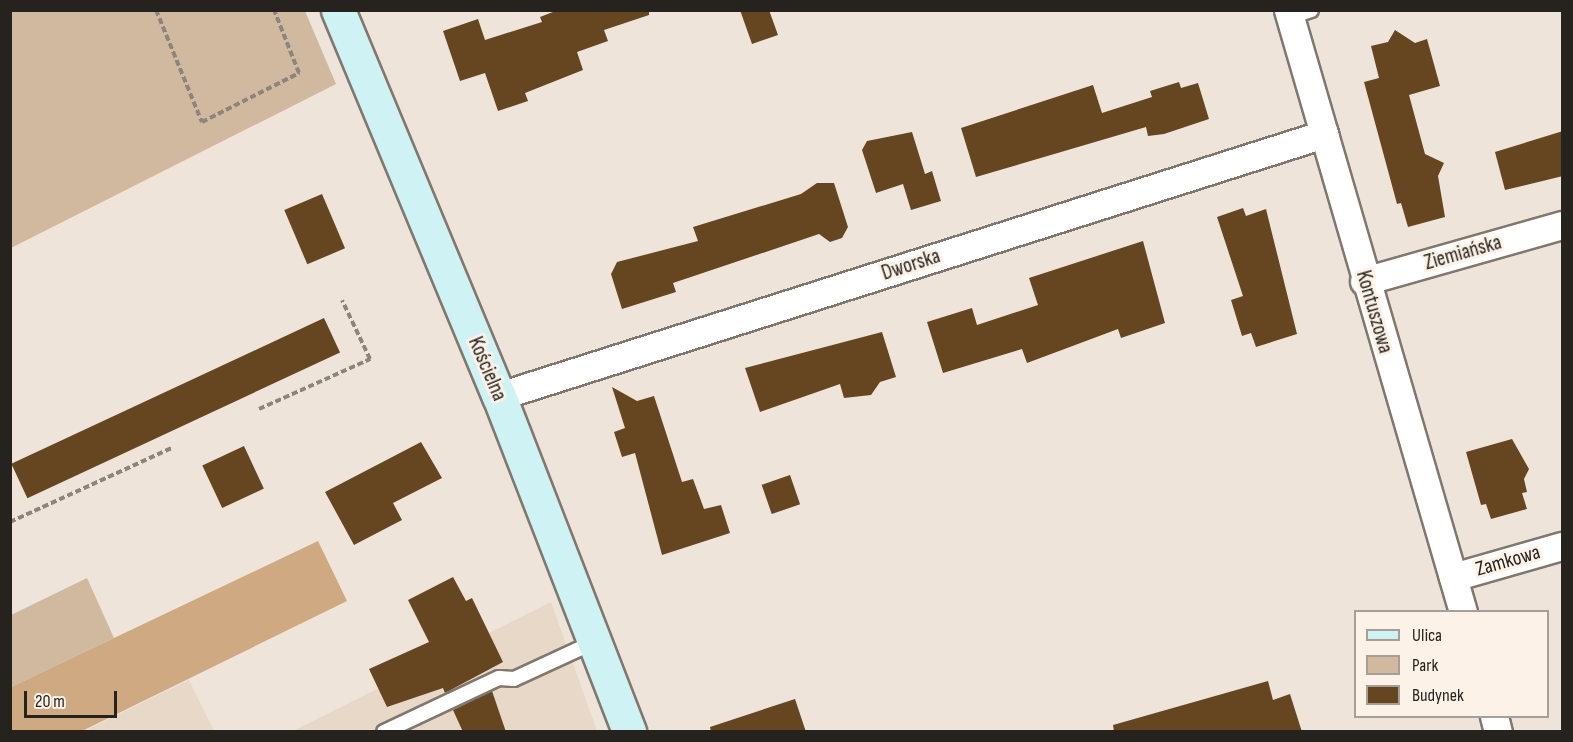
<!DOCTYPE html>
<meta charset="utf-8">
<style>
body{margin:0}
#map{position:relative;width:1573px;height:742px;overflow:hidden;background:#eee4da;font-family:"Sofia Sans Condensed",sans-serif}
div>[style]{position:absolute}
.built>*{inset:0;background:#e8d8c8}
.green>*{inset:0;background:#d1b99f}
.forest>*{inset:0;background:#cea982}
.building>*{inset:0;background:#664621;transform-origin:0 0}
.path>*{height:4px;margin-top:-2px;transform-origin:0;background:repeating-linear-gradient(90deg,#8b857e 0 6px,transparent 0 9px)}
.roads{filter:drop-shadow(2px 0 #80776e) drop-shadow(-2px 0 #80776e) drop-shadow(0 2px #80776e) drop-shadow(0 -2px #80776e)}
.lane>*{height:14px;margin:-7px;padding:0 7px;transform-origin:7px;border-radius:7px;background:#fff}
.street>*{height:27px;margin:-13.5px;padding:0 13.5px;transform-origin:13.5px;border-radius:13.5px;background:#fff}
.secondary>*{height:33px;margin:-16.5px;padding:0 16.5px;transform-origin:16.5px;border-radius:16.5px;background:#cff2f4}
span{translate:-50% -50%;white-space:nowrap;text-align:center;line-height:1.15;-webkit-text-stroke:6px #fcf2e7;paint-order:stroke}
.street-label{font-size:21px;color:#26231f}
.frame{position:absolute;inset:0;border:12px solid #26231f;pointer-events:none}
.legend{position:absolute;left:1354px;top:610px;width:195px;height:108px;box-sizing:border-box;background:#fcf2e7;border:2px solid #a69f97;margin:0;padding:8px 10px;list-style:none;font-size:18px;color:#26231f}
.legend li{display:flex;align-items:center;gap:12px;height:30px}
.legend b{width:30px;border:2px solid #a69f97}
.scale{position:absolute;left:24px;top:691px;width:93px;height:27px;box-sizing:border-box;border:3px solid #26231f;border-top:0;padding-left:8px;font-size:18px;line-height:21px;white-space:nowrap;color:#26231f;-webkit-text-stroke:4px #fcf2e7;paint-order:stroke}
</style>
<div id="map">
<div class="built">
<div style="clip-path:polygon(551px 602px,597px 731px,291px 732px)"></div>
<div style="clip-path:polygon(189px 680px,214px 731px,82px 732px)"></div>
</div>
<div class="green">
<div style="clip-path:polygon(11px 11px,305px 11px,336px 84px,11px 248px)"></div>
<div style="clip-path:polygon(87px 578px,114px 638px,11px 687px,11px 615px)"></div>
</div>
<div class="forest">
<div style="clip-path:polygon(318px 541px,347px 601px,82px 731px,11px 731px,11px 687px)"></div>
</div>
<div class="building">
<div style="clip-path:polygon(558px 10px,649px 10px,649px 15px,604px 30px,608px 41px,577px 52px,583px 70px,525px 93px,528px 101px,498px 111px,485px 73px,460px 81px,443px 31px,478px 19px,485px 40px,542px 22px,540px 17px)"></div>
<div style="clip-path:polygon(740px 10px,769px 10px,778px 35px,752px 44px)"></div>
<div style="clip-path:polygon(1395px 30px,1415px 43px,1427px 39px,1440px 86px,1409px 95px,1425px 154px,1444px 163px,1438px 176px,1445px 217px,1408px 227px,1401px 203px,1397px 204px,1364px 82px,1379px 78px,1371px 46px,1388px 42px)"></div>
<div style="clip-path:polygon(1179px 82px,1181px 88px,1198px 83px,1209px 119px,1164px 134px,1148px 136px,1146px 127px,976px 177px,961px 128px,1093px 85px,1102px 113px,1152px 97px,1150px 91px)"></div>
<div style="clip-path:polygon(1563px 131px,1563px 176px,1505px 190px,1495px 152px)"></div>
<div style="clip-path:polygon(912px 132px,925px 174px,932px 171px,941px 201px,911px 210px,903px 184px,876px 193px,862px 150px,867px 141px)"></div>
<div style="clip-path:polygon(817px 183px,834px 183px,848px 227px,842px 238px,830px 242px,819px 234px,673px 283px,676px 292px,622px 309px,611px 274px,617px 262px,698px 241px,693px 227px,801px 194px)"></div>
<div style="left:322px;top:194px;width:59px;height:41px;rotate:67deg"></div>
<div style="clip-path:polygon(1243px 208px,1246px 216px,1266px 209px,1297px 334px,1256px 347px,1251px 333px,1242px 336px,1231px 300px,1243px 296px,1217px 217px)"></div>
<div style="clip-path:polygon(1143px 241px,1165px 323px,1121px 338px,1118px 329px,1027px 363px,1022px 349px,943px 373px,927px 322px,972px 308px,977px 325px,1038px 305px,1029px 278px)"></div>
<div style="left:324px;top:318px;width:38px;height:345px;rotate:65deg"></div>
<div style="clip-path:polygon(882px 332px,896px 377px,880px 382px,871px 395px,844px 398px,840px 384px,760px 412px,745px 368px)"></div>
<div style="clip-path:polygon(612px 387px,637px 401px,654px 396px,682px 482px,693px 479px,704px 509px,721px 505px,730px 533px,662px 555px,635px 453px,622px 457px,614px 432px,625px 428px)"></div>
<div style="clip-path:polygon(1512px 439px,1529px 469px,1524px 479px,1527px 492px,1522px 493px,1527px 509px,1491px 519px,1486px 504px,1481px 505px,1466px 452px)"></div>
<div style="clip-path:polygon(421px 442px,442px 478px,393px 503px,402px 520px,354px 545px,325px 492px)"></div>
<div style="left:244px;top:446px;width:47px;height:46px;rotate:65deg"></div>
<div style="left:790px;top:475px;width:31px;height:30px;rotate:71deg"></div>
<div style="clip-path:polygon(453px 577px,466px 601px,472px 598px,503px 662px,445px 693px,443px 688px,387px 707px,369px 669px,429px 642px,408px 600px)"></div>
<div style="clip-path:polygon(1268px 681px,1273px 700px,1290px 694px,1302px 732px,1114px 732px,1113px 725px)"></div>
<div style="clip-path:polygon(492px 691px,506px 732px,463px 732px,453px 710px)"></div>
<div style="clip-path:polygon(795px 699px,806px 732px,711px 732px,710px 727px)"></div>
</div>
<div class="path">
<div style="left:156px;top:10px;width:121px;rotate:67.7deg"></div>
<div style="left:202px;top:122px;width:109px;rotate:-26.8deg"></div>
<div style="left:299px;top:73px;width:68px;rotate:-111.6deg"></div>
<div style="left:259px;top:409px;width:122px;rotate:-24.2deg"></div>
<div style="left:370px;top:359px;width:65px;rotate:-115.4deg"></div>
<div style="left:10px;top:522px;width:178px;rotate:-24.6deg"></div>
</div>
<div class="roads">
<div class="lane">
<div style="left:1290px;top:17px;width:22px;rotate:-18deg"></div>
<div style="left:384px;top:732px;width:127px;rotate:-25.2deg"></div>
<div style="left:499px;top:678px;width:15px;rotate:4deg"></div>
<div style="left:514px;top:679px;width:88px;rotate:-24.8deg"></div>
</div>
<div class="street">
<div style="left:1288px;top:10px;width:627px;rotate:73.79deg"></div>
<div style="left:1364px;top:281px;width:206px;rotate:-15.8deg"></div>
<div style="left:499px;top:396px;width:866px;rotate:-17.62deg"></div>
<div style="left:1453px;top:577px;width:113px;rotate:-15.9deg"></div>
<div style="left:1494px;top:716px;width:16px;rotate:76deg"></div>
</div>
<div class="secondary">
<div style="left:338px;top:10px;width:418px;rotate:67.4deg"></div>
<div style="left:499px;top:396px;width:360px;rotate:68.8deg"></div>
</div>
</div>
<div class="street-label">
<span style="left:1463px;top:253px;rotate:-16deg">Ziemiańska</span>
<span style="left:911px;top:265px;rotate:-18deg">Dworska</span>
<span style="left:1374px;top:312px;rotate:74deg">Kontuszowa</span>
<span style="left:487px;top:369px;rotate:67deg">Kościelna</span>
<span style="left:1508px;top:561px;rotate:-16deg">Zamkowa</span>
</div>
<div class="frame"></div>
<ul class="legend">
<li><b style="height:8px;background:#cff2f4"></b>Ulica</li>
<li><b style="height:16px;background:#d1b99f"></b>Park</li>
<li><b style="height:16px;background:#664621"></b>Budynek</li>
</ul>
<div class="scale">20 m</div>
</div>
